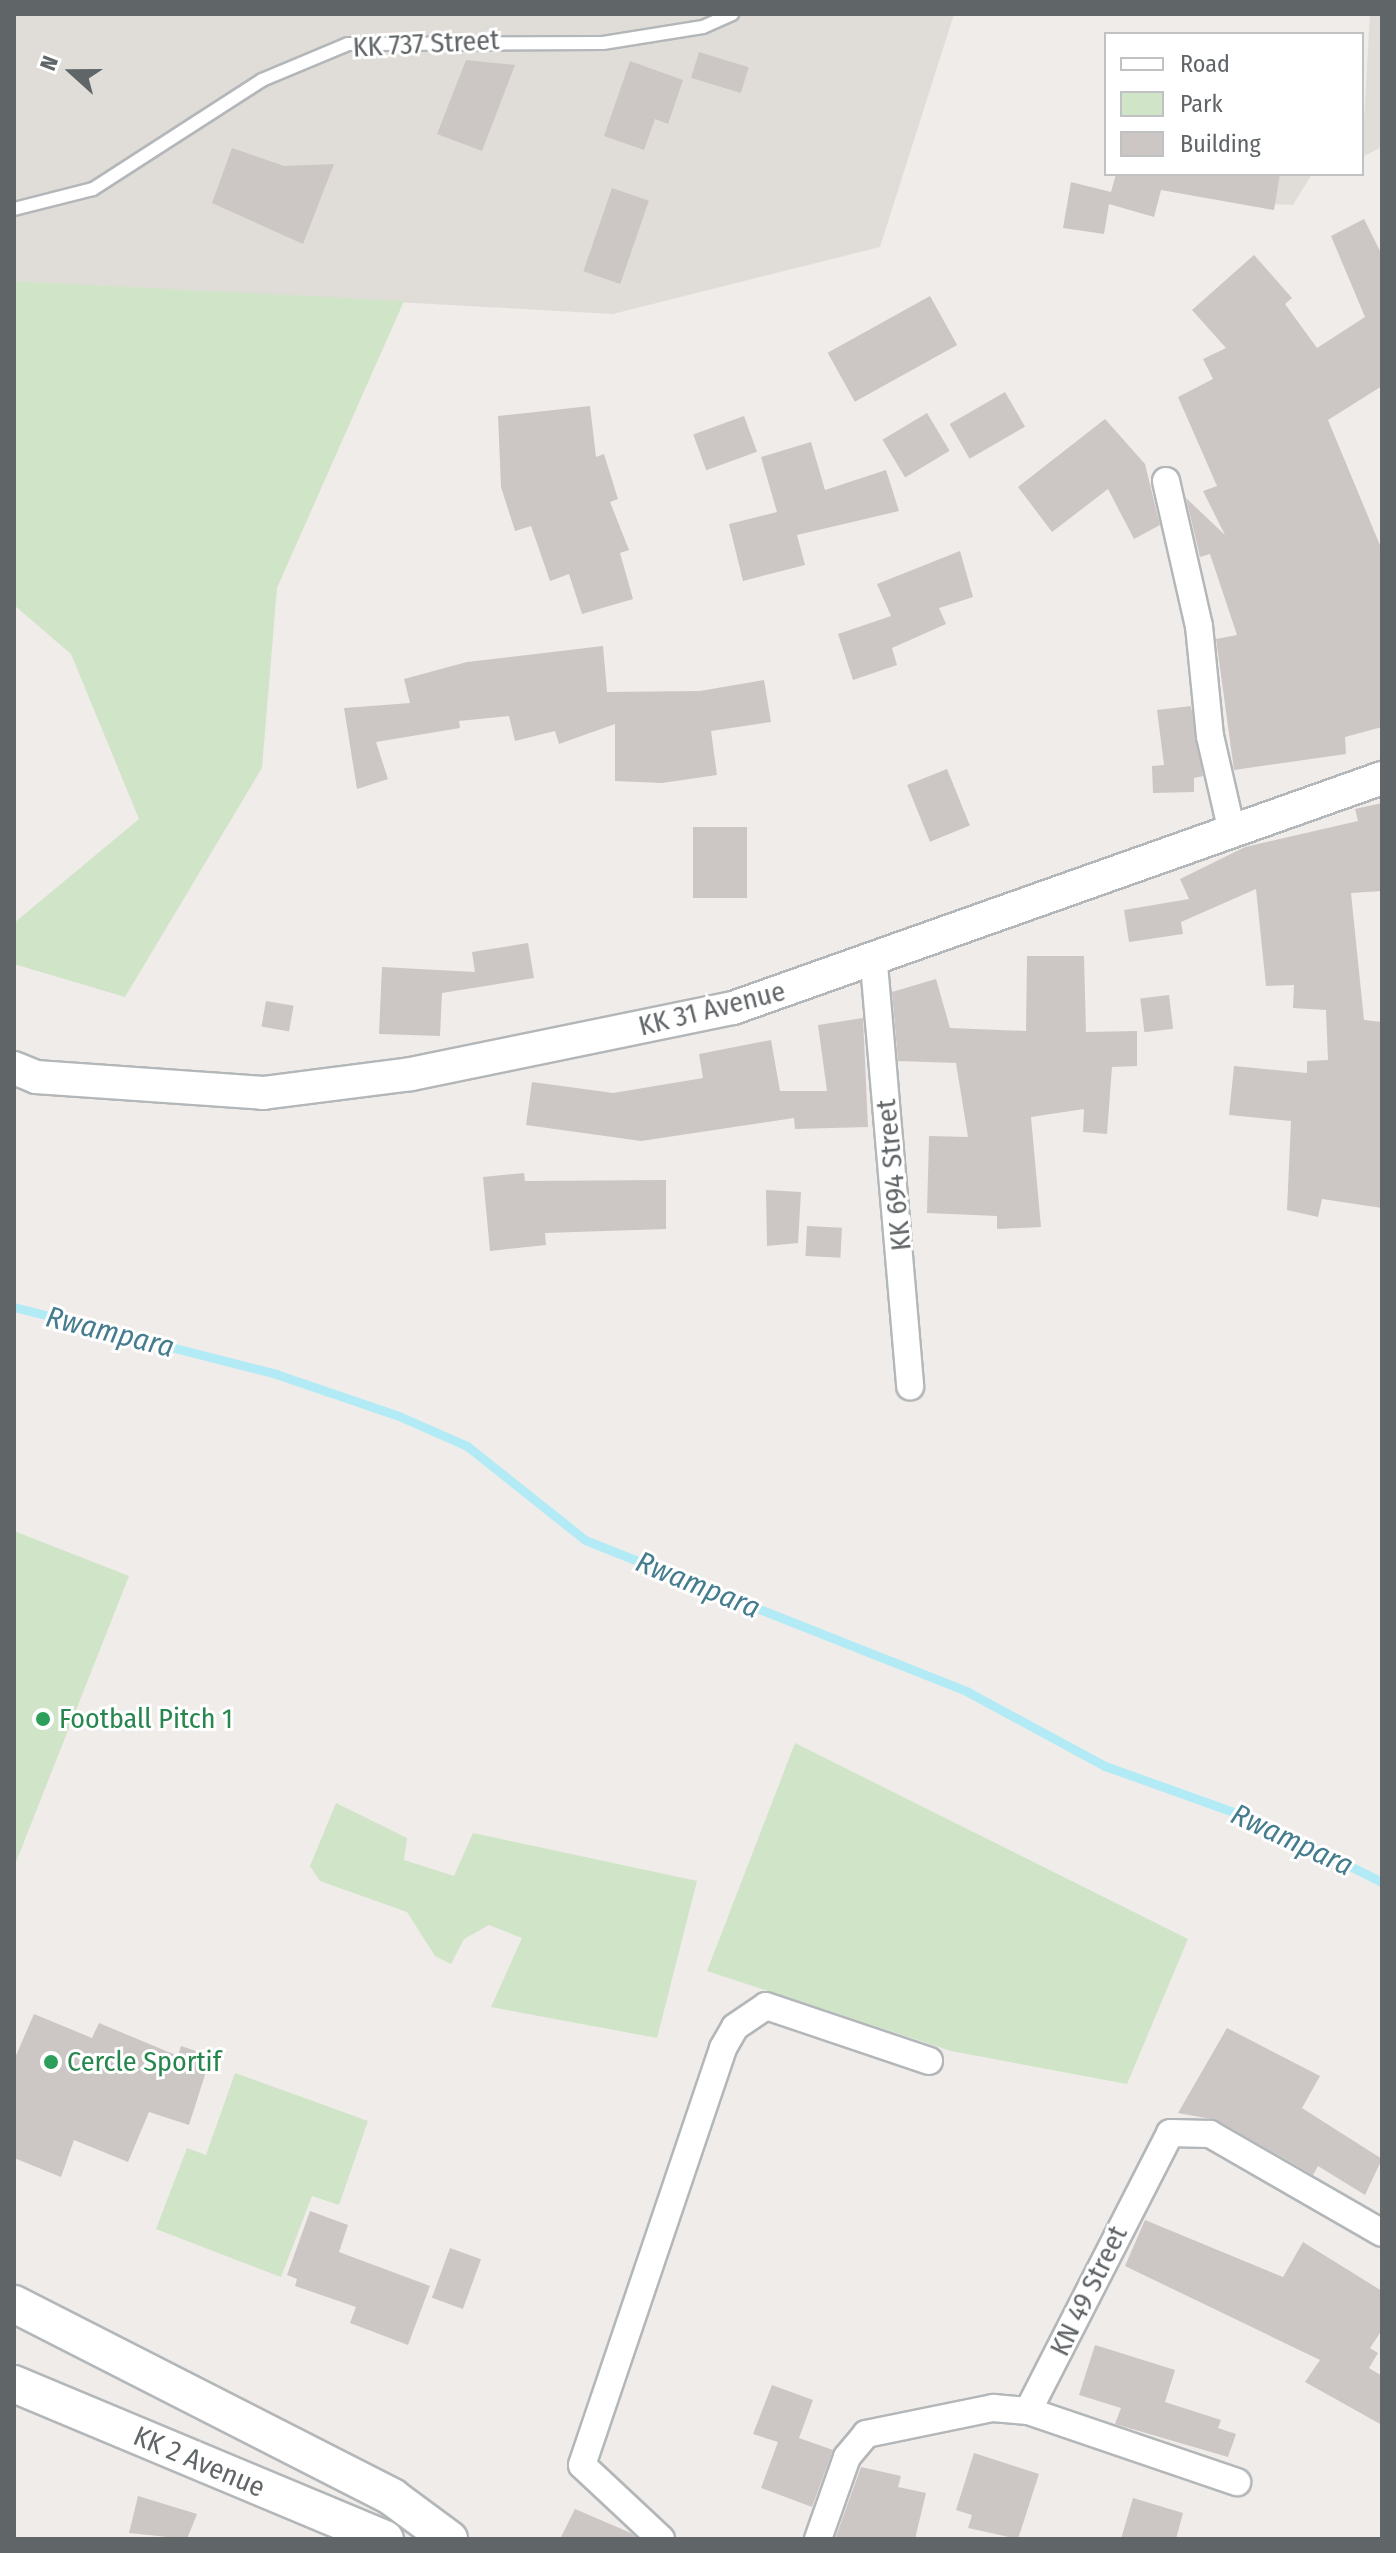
<!DOCTYPE html>
<style>
body{margin:0}
#map{position:relative;width:1396px;height:2553px;overflow:hidden;background:#f0ece9;font-family:"Fira Sans Condensed",sans-serif}
div>[style]{position:absolute}
.education>*{inset:0;background:#e0dcd7}
.green>*{inset:0;background:#d0e4c8}
.stream>*{height:9px;margin:-4.5px;padding:0 4.5px;transform-origin:4.5px;border-radius:4.5px;background:#b2ebf6}
.building>*{inset:0;background:#ccc7c5;transform-origin:0 0}
.roads{filter:drop-shadow(2px 0 #b3b7b9) drop-shadow(-2px 0 #b3b7b9) drop-shadow(0 2px #b3b7b9) drop-shadow(0 -2px #b3b7b9)}
.service>*{height:12px;margin:-6px;padding:0 6px;transform-origin:6px;border-radius:6px;background:#fff}
.minor>*{height:26px;margin:-13px;padding:0 13px;transform-origin:13px;border-radius:13px;background:#fff}
.tertiary>*{height:32px;margin:-16px;padding:0 16px;transform-origin:16px;border-radius:16px;background:#fff}
.secondary>*{height:36px;margin:-18px;padding:0 18px;transform-origin:18px;border-radius:18px;background:#fff}
.dots>*{width:22px;height:22px;translate:-50% -50%;box-sizing:border-box;border:4px solid #fff;border-radius:50%}
span{translate:-50% -50%;white-space:nowrap;text-align:center;line-height:1.15;-webkit-text-stroke:6px #fff;paint-order:stroke}
.street-label{font-size:28px;color:#606567}
.leisure-label{font-size:28px;color:#27864d}
.left{translate:0 -50%;text-align:left}
.water-label{font-size:30px;color:#457c8e;font-style:italic}
.frame{position:absolute;inset:0;border:16px solid #606567;pointer-events:none}
.legend{position:absolute;left:1104px;top:32px;width:260px;height:144px;box-sizing:border-box;background:#fff;border:2px solid #bfc1c2;margin:0;padding:10px 14px;list-style:none;font-size:24px;color:#606567}
.legend li{display:flex;align-items:center;gap:16px;height:40px}
.legend b{width:40px;border:2px solid #bfc1c2}
.north{position:absolute;left:32px;top:32px;width:80px;height:80px;-webkit-text-stroke:6px #fff;paint-order:stroke;rotate:291deg;font-size:22px;font-weight:700;line-height:32px;text-align:center;color:#606567}
.north::after{content:'';display:block;margin:auto;width:28px;height:36px;background:#606567;clip-path:polygon(50% 0,100% 100%,50% 72%,0 100%)}
</style>
<div id="map">
<div class="education">
<div style="clip-path:polygon(14px 14px,954px 14px,880px 247px,613px 314px,14px 281px)"></div>
<div style="clip-path:polygon(1370px 14px,1382px 14px,1382px 147px,1362px 157px)"></div>
<div style="clip-path:polygon(1270px 174px,1312px 174px,1293px 205px,1267px 204px)"></div>
</div>
<div class="green">
<div style="clip-path:polygon(14px 281px,404px 301px,277px 588px,262px 768px,125px 997px,14px 964px,14px 923px,139px 819px,71px 654px,14px 605px)"></div>
<div style="clip-path:polygon(14px 1531px,129px 1576px,16px 1862px,14px 1861px)"></div>
<div style="clip-path:polygon(795px 1743px,1188px 1939px,1127px 2084px,951px 2051px,707px 1971px)"></div>
<div style="clip-path:polygon(336px 1803px,407px 1838px,404px 1860px,454px 1876px,473px 1833px,697px 1881px,657px 2038px,491px 2007px,522px 1938px,489px 1925px,464px 1939px,451px 1964px,435px 1956px,407px 1912px,320px 1881px,310px 1866px)"></div>
<div style="clip-path:polygon(235px 2073px,368px 2121px,339px 2205px,312px 2196px,281px 2277px,156px 2229px,187px 2148px,206px 2155px)"></div>
</div>
<div class="stream">
<div style="left:14px;top:1307px;width:270px;rotate:14.3deg"></div>
<div style="left:276px;top:1374px;width:130px;rotate:18.9deg"></div>
<div style="left:399px;top:1416px;width:74px;rotate:23.8deg"></div>
<div style="left:467px;top:1446px;width:151px;rotate:38.5deg"></div>
<div style="left:585px;top:1540px;width:412px;rotate:21.6deg"></div>
<div style="left:968px;top:1692px;width:156px;rotate:28.4deg"></div>
<div style="left:1105px;top:1766px;width:169px;rotate:19.7deg"></div>
<div style="left:1264px;top:1823px;width:132px;rotate:26.6deg"></div>
</div>
<div class="building">
<div style="left:699px;top:52px;width:52px;height:27px;rotate:17deg"></div>
<div style="clip-path:polygon(466px 60px,515px 65px,482px 151px,437px 134px)"></div>
<div style="clip-path:polygon(630px 61px,683px 80px,668px 124px,655px 119px,644px 150px,604px 136px)"></div>
<div style="clip-path:polygon(232px 148px,284px 166px,334px 164px,303px 244px,212px 203px)"></div>
<div style="clip-path:polygon(1116px 174px,1280px 174px,1274px 210px,1161px 190px,1154px 217px,1109px 204px,1104px 234px,1063px 228px,1071px 182px,1111px 192px)"></div>
<div style="left:612px;top:188px;width:39px;height:88px;rotate:19deg"></div>
<div style="clip-path:polygon(1364px 219px,1382px 255px,1382px 386px,1328px 420px,1382px 550px,1382px 727px,1345px 737px,1346px 754px,1234px 770px,1216px 639px,1237px 635px,1210px 554px,1200px 557px,1186px 498px,1225px 535px,1203px 491px,1217px 486px,1178px 397px,1213px 379px,1203px 359px,1226px 348px,1192px 310px,1254px 255px,1292px 298px,1285px 304px,1317px 348px,1365px 317px,1331px 236px)"></div>
<div style="left:930px;top:296px;width:56px;height:117px;rotate:61deg"></div>
<div style="left:1005px;top:392px;width:40px;height:64px;rotate:60deg"></div>
<div style="clip-path:polygon(590px 406px,596px 457px,604px 454px,618px 499px,610px 502px,629px 550px,620px 553px,633px 599px,582px 614px,569px 574px,550px 581px,531px 526px,515px 531px,501px 487px,498px 416px)"></div>
<div style="left:927px;top:413px;width:44px;height:52px;rotate:59deg"></div>
<div style="left:744px;top:416px;width:38px;height:54px;rotate:70deg"></div>
<div style="clip-path:polygon(1105px 419px,1145px 464px,1160px 525px,1134px 539px,1108px 489px,1052px 532px,1018px 487px)"></div>
<div style="clip-path:polygon(811px 442px,825px 490px,886px 470px,899px 511px,797px 535px,805px 565px,743px 581px,729px 524px,777px 512px,761px 457px)"></div>
<div style="clip-path:polygon(960px 551px,973px 597px,939px 608px,946px 624px,892px 648px,897px 665px,853px 680px,838px 634px,891px 616px,877px 584px)"></div>
<div style="clip-path:polygon(603px 646px,607px 692px,700px 691px,764px 680px,771px 722px,711px 731px,717px 775px,662px 783px,615px 781px,615px 724px,559px 744px,555px 731px,515px 741px,509px 716px,459px 721px,460px 728px,376px 742px,388px 779px,357px 789px,344px 708px,410px 703px,404px 679px,467px 662px)"></div>
<div style="clip-path:polygon(1191px 706px,1203px 776px,1194px 778px,1194px 792px,1153px 793px,1152px 766px,1164px 765px,1157px 710px)"></div>
<div style="left:947px;top:769px;width:61px;height:43px;rotate:68deg"></div>
<div style="clip-path:polygon(1382px 803px,1382px 891px,1351px 893px,1364px 1020px,1382px 1022px,1382px 1208px,1322px 1199px,1318px 1217px,1287px 1210px,1291px 1121px,1229px 1115px,1234px 1066px,1307px 1073px,1307px 1061px,1328px 1060px,1326px 1010px,1293px 1008px,1294px 985px,1266px 986px,1256px 889px,1181px 922px,1183px 934px,1129px 942px,1124px 910px,1189px 899px,1180px 879px,1245px 847px,1358px 821px,1355px 809px)"></div>
<div style="left:693px;top:827px;width:54px;height:71px"></div>
<div style="clip-path:polygon(528px 943px,534px 978px,442px 993px,440px 1036px,379px 1034px,382px 967px,475px 972px,472px 952px)"></div>
<div style="clip-path:polygon(1027px 956px,1084px 956px,1086px 1032px,1137px 1031px,1137px 1066px,1112px 1067px,1107px 1134px,1083px 1132px,1084px 1109px,1031px 1117px,1041px 1227px,997px 1229px,997px 1216px,927px 1213px,929px 1136px,968px 1137px,956px 1063px,898px 1061px,892px 992px,936px 979px,950px 1028px,1026px 1031px)"></div>
<div style="left:1169px;top:995px;width:34px;height:29px;rotate:83deg"></div>
<div style="left:266px;top:1001px;width:28px;height:26px;rotate:10deg"></div>
<div style="clip-path:polygon(863px 1018px,868px 1127px,795px 1129px,794px 1118px,641px 1141px,526px 1125px,532px 1082px,613px 1093px,703px 1078px,699px 1054px,771px 1040px,780px 1091px,827px 1091px,818px 1025px)"></div>
<div style="clip-path:polygon(524px 1173px,525px 1181px,666px 1180px,666px 1229px,545px 1233px,546px 1245px,490px 1251px,483px 1177px)"></div>
<div style="clip-path:polygon(766px 1190px,801px 1192px,798px 1243px,767px 1246px)"></div>
<div style="left:807px;top:1226px;width:35px;height:30px;rotate:3deg"></div>
<div style="clip-path:polygon(34px 2014px,92px 2038px,99px 2023px,178px 2056px,181px 2046px,211px 2056px,189px 2125px,149px 2112px,128px 2162px,74px 2140px,61px 2177px,14px 2158px,14px 2060px)"></div>
<div style="clip-path:polygon(1227px 2028px,1320px 2076px,1302px 2108px,1382px 2159px,1365px 2195px,1318px 2166px,1313px 2175px,1217px 2120px,1178px 2113px)"></div>
<div style="clip-path:polygon(310px 2211px,348px 2225px,339px 2252px,430px 2286px,408px 2345px,350px 2323px,356px 2307px,295px 2286px,297px 2279px,287px 2275px)"></div>
<div style="clip-path:polygon(1145px 2220px,1283px 2277px,1303px 2242px,1382px 2291px,1382px 2330px,1370px 2348px,1378px 2353px,1369px 2368px,1382px 2376px,1382px 2425px,1305px 2382px,1320px 2360px,1125px 2266px)"></div>
<div style="left:450px;top:2248px;width:33px;height:53px;rotate:20deg"></div>
<div style="clip-path:polygon(1095px 2345px,1175px 2370px,1165px 2402px,1221px 2420px,1218px 2428px,1236px 2434px,1228px 2457px,1115px 2424px,1121px 2408px,1079px 2395px)"></div>
<div style="clip-path:polygon(772px 2385px,813px 2400px,799px 2438px,833px 2450px,812px 2507px,761px 2488px,778px 2442px,753px 2434px)"></div>
<div style="clip-path:polygon(974px 2453px,1039px 2474px,1018px 2539px,968px 2528px,972px 2515px,956px 2510px)"></div>
<div style="clip-path:polygon(861px 2467px,901px 2476px,898px 2487px,926px 2493px,915px 2539px,835px 2539px)"></div>
<div style="clip-path:polygon(138px 2496px,197px 2514px,187px 2539px,129px 2533px)"></div>
<div style="clip-path:polygon(1133px 2498px,1183px 2513px,1176px 2539px,1121px 2539px)"></div>
<div style="clip-path:polygon(575px 2509px,631px 2533px,638px 2539px,560px 2539px)"></div>
</div>
<div class="roads">
<div class="service">
<div style="left:14px;top:209px;width:81px;rotate:-14.2deg"></div>
<div style="left:93px;top:189px;width:201px;rotate:-32.8deg"></div>
<div style="left:262px;top:80px;width:93px;rotate:-22.7deg"></div>
<div style="left:348px;top:44px;width:255px;rotate:-0.2deg"></div>
<div style="left:603px;top:43px;width:101px;rotate:-9.1deg"></div>
<div style="left:703px;top:27px;width:32px;rotate:-24deg"></div>
</div>
<div class="minor">
<div style="left:1166px;top:481px;width:149px;rotate:77.2deg"></div>
<div style="left:1199px;top:626px;width:111px;rotate:84.3deg"></div>
<div style="left:1210px;top:736px;width:98px;rotate:77.1deg"></div>
<div style="left:874px;top:964px;width:424px;rotate:85.1deg"></div>
<div style="left:1028px;top:2411px;width:221px;rotate:18.8deg"></div>
<div style="left:661px;top:2539px;width:108px;rotate:-136.9deg"></div>
<div style="left:582px;top:2465px;width:440px;rotate:-71.3deg"></div>
<div style="left:723px;top:2048px;width:24px;rotate:-60deg"></div>
<div style="left:735px;top:2027px;width:37px;rotate:-34deg"></div>
<div style="left:766px;top:2006px;width:172px;rotate:18.6deg"></div>
<div style="left:818px;top:2539px;width:87px;rotate:-70.5deg"></div>
<div style="left:847px;top:2457px;width:30px;rotate:-50deg"></div>
<div style="left:866px;top:2434px;width:130px;rotate:-11.6deg"></div>
<div style="left:993px;top:2408px;width:35px;rotate:5deg"></div>
<div style="left:1028px;top:2411px;width:312px;rotate:-62.9deg"></div>
<div style="left:1170px;top:2133px;width:40px;rotate:1.4deg"></div>
<div style="left:1210px;top:2134px;width:198px;rotate:29.9deg"></div>
</div>
<div class="tertiary">
<div style="left:14px;top:1068px;width:24px;rotate:22deg"></div>
<div style="left:36px;top:1077px;width:228px;rotate:4deg"></div>
<div style="left:263px;top:1093px;width:149px;rotate:-7.3deg"></div>
<div style="left:411px;top:1074px;width:329px;rotate:-11.6deg"></div>
<div style="left:733px;top:1008px;width:689px;rotate:-19.51deg"></div>
</div>
<div class="secondary">
<div style="left:14px;top:2304px;width:424px;rotate:27deg"></div>
<div style="left:392px;top:2497px;width:71px;rotate:36.4deg"></div>
<div style="left:14px;top:2384px;width:402px;rotate:22.7deg"></div>
</div>
</div>
<div class="dots">
<div style="left:43px;top:1719px;background:#2e9e5b"></div>
<div style="left:51px;top:2062px;background:#2e9e5b"></div>
</div>
<div class="street-label">
<span style="left:426px;top:44px;rotate:-3deg">KK 737 Street</span>
<span style="left:712px;top:1009px;rotate:-14deg">KK 31 Avenue</span>
<span style="left:894px;top:1175px;rotate:-96deg">KK 694 Street</span>
<span style="left:1089px;top:2291px;rotate:-64deg">KN 49 Street</span>
<span style="left:199px;top:2462px;rotate:23deg">KK 2 Avenue</span>
</div>
<div class="leisure-label">
<span class="left" style="left:59px;top:1719px">Football Pitch 1</span>
<span class="left" style="left:67px;top:2062px">Cercle Sportif</span>
</div>
<div class="water-label">
<span style="left:110px;top:1332px;rotate:14deg">Rwampara</span>
<span style="left:698px;top:1585px;rotate:22deg">Rwampara</span>
<span style="left:1292px;top:1840px;rotate:25deg">Rwampara</span>
</div>
<div class="frame"></div>
<ul class="legend">
<li><b style="height:10px;background:#fff"></b>Road</li>
<li><b style="height:22px;background:#d0e4c8"></b>Park</li>
<li><b style="height:22px;background:#ccc7c5"></b>Building</li>
</ul>
<div class="north">N</div>
</div>
